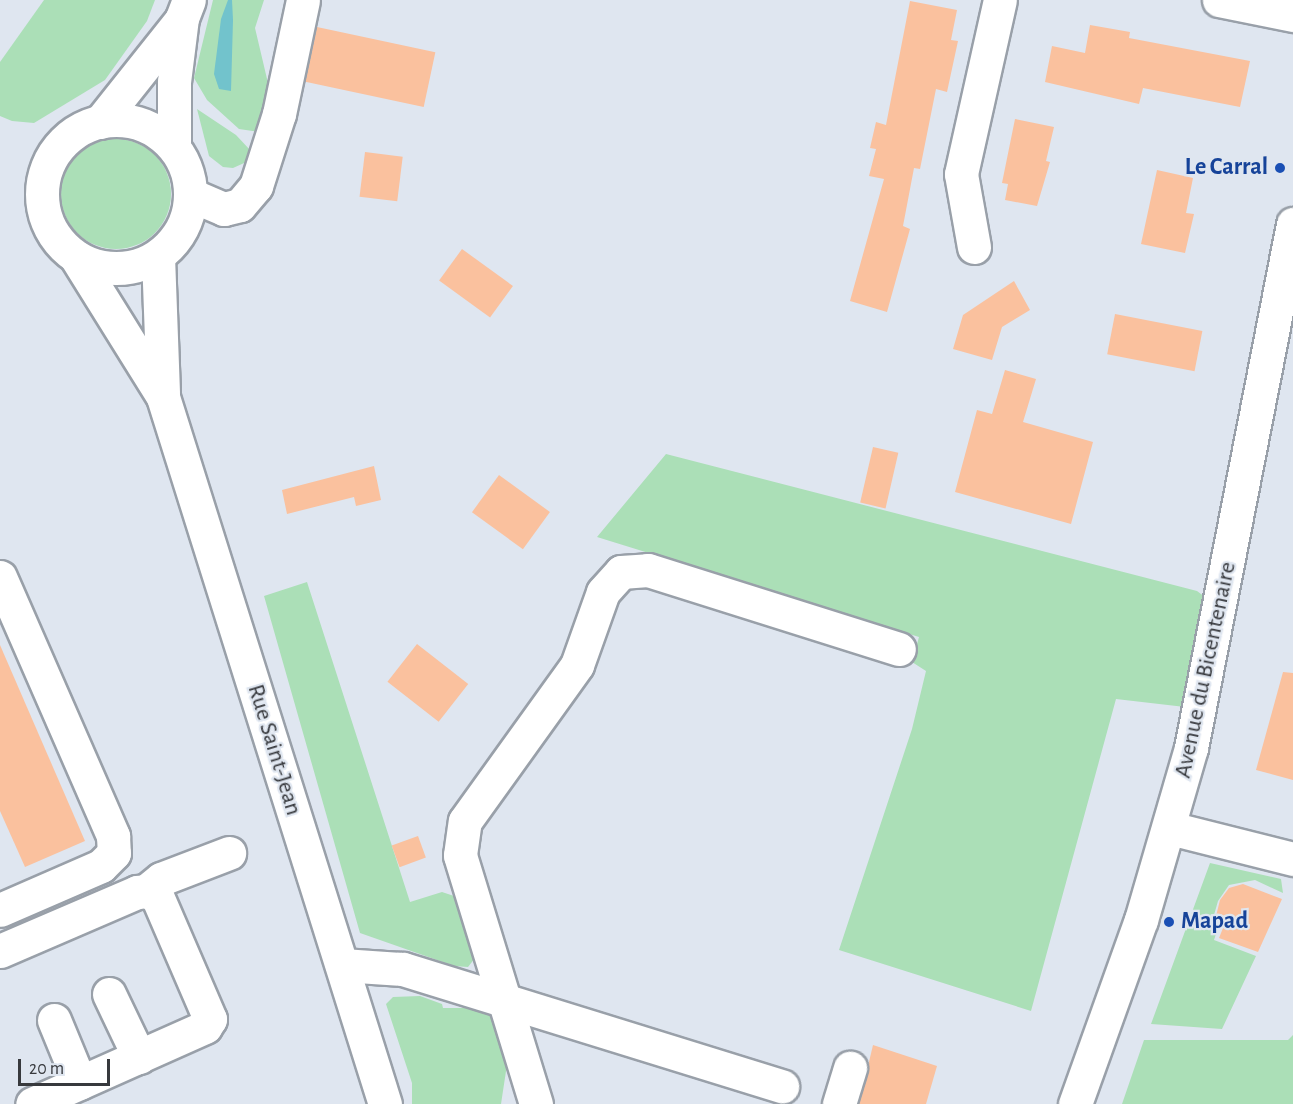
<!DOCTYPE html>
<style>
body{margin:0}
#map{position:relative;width:1293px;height:1104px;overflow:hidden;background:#dfe6f0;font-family:"Alegreya Sans",sans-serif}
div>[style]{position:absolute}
.green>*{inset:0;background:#abdfb7}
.round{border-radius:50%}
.water>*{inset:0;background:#72c3cc}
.building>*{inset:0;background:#fac19e;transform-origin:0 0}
.roads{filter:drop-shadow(2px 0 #99a0a9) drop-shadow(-2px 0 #99a0a9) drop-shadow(0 2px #99a0a9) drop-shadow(0 -2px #99a0a9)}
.minor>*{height:33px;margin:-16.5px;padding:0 16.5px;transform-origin:16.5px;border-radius:16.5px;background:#fff}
.minor>.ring{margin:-16.5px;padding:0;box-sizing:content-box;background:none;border:33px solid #fff;border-radius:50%}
.dots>*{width:16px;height:16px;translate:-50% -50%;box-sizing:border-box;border:3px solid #dfe6f0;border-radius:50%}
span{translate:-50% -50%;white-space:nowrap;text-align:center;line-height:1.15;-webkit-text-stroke:4.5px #dfe6f0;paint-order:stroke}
.transit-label{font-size:24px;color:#164399;font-weight:700}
.right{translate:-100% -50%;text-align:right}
.left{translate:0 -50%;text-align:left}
.street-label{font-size:24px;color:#37393d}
.scale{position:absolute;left:18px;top:1059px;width:92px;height:27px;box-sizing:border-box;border:3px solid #37393d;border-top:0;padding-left:8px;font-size:18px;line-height:21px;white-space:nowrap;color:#37393d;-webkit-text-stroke:4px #dfe6f0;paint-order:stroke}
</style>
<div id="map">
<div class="green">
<div style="clip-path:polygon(44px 0,155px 0,147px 21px,105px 80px,34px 123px,12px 121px,0 116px,0 62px)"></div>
<div style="clip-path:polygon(213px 0,264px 0,255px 28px,272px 100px,260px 132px,239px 129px,207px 100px,194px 78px)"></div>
<div style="clip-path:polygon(197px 109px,236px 135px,251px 151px,253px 159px,233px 168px,223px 167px,209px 156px)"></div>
<div class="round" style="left:61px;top:139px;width:110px;height:110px"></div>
<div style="clip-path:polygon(666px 454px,1197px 591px,1205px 597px,1185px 707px,1116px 699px,1031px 1011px,839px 950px,912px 729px,926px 671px,912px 662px,919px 637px,597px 537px)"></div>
<div style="clip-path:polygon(307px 582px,410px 902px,442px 892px,460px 898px,475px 958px,468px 967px,454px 966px,360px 933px,264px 596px)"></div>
<div style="clip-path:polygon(1210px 863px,1281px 879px,1283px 893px,1255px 880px,1229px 885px,1218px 901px,1212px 922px,1219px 925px,1214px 940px,1256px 956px,1222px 1029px,1151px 1024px)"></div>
<div style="clip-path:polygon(420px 996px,442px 1004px,443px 1008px,465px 1008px,492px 1015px,508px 1058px,501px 1104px,412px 1104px,412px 1083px,386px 1004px,393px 997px)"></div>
<div style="clip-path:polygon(1293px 1035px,1293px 1104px,1122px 1104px,1144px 1040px,1288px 1040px)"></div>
</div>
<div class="water">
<div style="clip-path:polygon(228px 0,232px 0,233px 20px,231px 91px,219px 89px,214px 74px,221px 19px)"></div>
</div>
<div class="building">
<div style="clip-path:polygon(910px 1px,957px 10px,951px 40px,958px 41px,947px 92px,936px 89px,920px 169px,914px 168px,903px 226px,910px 229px,887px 312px,850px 301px,884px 179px,869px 176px,876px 149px,870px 148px,876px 122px,886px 125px)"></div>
<div style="clip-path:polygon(1090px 25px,1130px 32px,1129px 38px,1250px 61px,1240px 107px,1143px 88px,1139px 104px,1045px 82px,1052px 46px,1085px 53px)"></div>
<div style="left:317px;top:27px;width:121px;height:56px;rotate:12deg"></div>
<div style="clip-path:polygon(1015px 119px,1054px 127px,1046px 161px,1050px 162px,1037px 206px,1005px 200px,1008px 184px,1002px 183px)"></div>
<div style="left:365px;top:152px;width:38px;height:45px;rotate:7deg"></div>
<div style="clip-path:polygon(1157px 170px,1193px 178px,1186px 213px,1194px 214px,1185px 253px,1141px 244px)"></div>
<div style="left:462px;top:249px;width:63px;height:39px;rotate:36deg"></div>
<div style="clip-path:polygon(1014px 281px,1030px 310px,1002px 327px,992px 360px,953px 349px,963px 315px)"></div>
<div style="left:1115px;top:314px;width:89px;height:41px;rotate:11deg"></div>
<div style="clip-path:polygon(1005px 370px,1036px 379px,1023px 422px,1093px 442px,1071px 524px,955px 492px,977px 410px,992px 414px)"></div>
<div style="left:873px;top:447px;width:26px;height:57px;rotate:13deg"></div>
<div style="clip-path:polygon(374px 466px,381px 500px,356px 506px,354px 497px,287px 514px,282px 490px)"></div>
<div style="left:499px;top:475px;width:63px;height:46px;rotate:36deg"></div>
<div style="left:417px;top:644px;width:65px;height:48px;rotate:38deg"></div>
<div style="clip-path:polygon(0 645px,85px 841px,25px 867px,0 811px)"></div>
<div style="clip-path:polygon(1283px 672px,1293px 673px,1293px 780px,1256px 770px)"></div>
<div style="left:418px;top:836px;width:23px;height:28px;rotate:70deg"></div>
<div style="clip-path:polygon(1243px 884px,1282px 899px,1258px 952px,1219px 938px,1225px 923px,1215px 920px,1220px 900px,1229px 888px)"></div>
<div style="clip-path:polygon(873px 1045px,937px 1066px,926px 1104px,859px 1104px)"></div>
</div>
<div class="roads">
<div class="minor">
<div style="left:1219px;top:0;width:76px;rotate:11.5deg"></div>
<div class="ring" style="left:42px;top:120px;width:115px;height:115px"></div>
<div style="left:100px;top:122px;width:130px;rotate:-51.5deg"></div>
<div style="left:174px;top:147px;width:65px;rotate:-90deg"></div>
<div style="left:174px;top:82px;width:64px;rotate:-82.9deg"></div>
<div style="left:182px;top:18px;width:19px;rotate:-69deg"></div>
<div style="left:191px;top:195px;width:36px;rotate:23deg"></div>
<div style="left:224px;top:209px;width:16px;rotate:-14deg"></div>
<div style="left:240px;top:205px;width:25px;rotate:-50deg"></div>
<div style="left:256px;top:186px;width:76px;rotate:-72.3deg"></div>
<div style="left:279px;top:114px;width:116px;rotate:-78.1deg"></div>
<div style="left:974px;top:247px;width:74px;rotate:-100.1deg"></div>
<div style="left:961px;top:174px;width:178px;rotate:-77.4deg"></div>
<div style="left:158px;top:256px;width:136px;rotate:87.9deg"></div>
<div style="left:76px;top:257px;width:165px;rotate:58.1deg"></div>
<div style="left:163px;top:397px;width:741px;rotate:72.57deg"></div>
<div style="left:0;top:577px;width:283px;rotate:66.4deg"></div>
<div style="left:113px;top:836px;width:17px;rotate:87deg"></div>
<div style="left:114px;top:853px;width:18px;rotate:135deg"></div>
<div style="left:101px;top:866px;width:110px;rotate:156.5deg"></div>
<div style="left:1170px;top:828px;width:127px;rotate:14.1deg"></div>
<div style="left:146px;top:891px;width:19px;rotate:-39deg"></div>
<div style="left:161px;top:879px;width:73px;rotate:-20.9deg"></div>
<div style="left:0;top:951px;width:149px;rotate:-23.3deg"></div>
<div style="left:137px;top:892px;width:9px;rotate:-6deg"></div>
<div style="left:146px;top:891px;width:12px;rotate:24deg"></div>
<div style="left:157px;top:896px;width:134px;rotate:66.7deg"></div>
<div style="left:210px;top:1019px;width:9px;rotate:122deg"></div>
<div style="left:205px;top:1027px;width:189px;rotate:156deg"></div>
<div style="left:342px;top:965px;width:61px;rotate:3.8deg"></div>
<div style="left:403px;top:969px;width:397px;rotate:17.2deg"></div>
<div style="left:109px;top:994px;width:70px;rotate:64.5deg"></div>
<div style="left:54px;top:1020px;width:68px;rotate:67.6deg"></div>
<div style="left:536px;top:1104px;width:260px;rotate:-107deg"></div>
<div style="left:460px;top:855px;width:34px;rotate:-82deg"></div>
<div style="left:465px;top:821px;width:192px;rotate:-54.3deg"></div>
<div style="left:577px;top:665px;width:77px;rotate:-70.4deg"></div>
<div style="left:603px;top:592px;width:27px;rotate:-48deg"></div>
<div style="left:621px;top:572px;width:27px;rotate:-4deg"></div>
<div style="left:648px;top:570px;width:263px;rotate:17.5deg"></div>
<div style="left:839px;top:1104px;width:38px;rotate:-73deg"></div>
<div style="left:1075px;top:1104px;width:195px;rotate:-70.3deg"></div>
<div style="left:1141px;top:920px;width:179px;rotate:-73.8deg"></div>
<div style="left:1191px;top:748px;width:534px;rotate:-78.98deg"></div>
</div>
</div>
<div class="dots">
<div style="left:1280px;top:168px;background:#1a4fb4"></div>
<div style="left:1169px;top:922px;background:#1a4fb4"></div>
</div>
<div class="transit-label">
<span class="right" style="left:1268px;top:168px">Le Carral</span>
<span class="left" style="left:1181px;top:922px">Mapad</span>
</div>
<div class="street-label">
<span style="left:1206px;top:670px;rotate:-78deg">Avenue du Bicentenaire</span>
<span style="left:274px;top:750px;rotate:73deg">Rue Saint-Jean</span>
</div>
<div class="scale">20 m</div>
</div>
